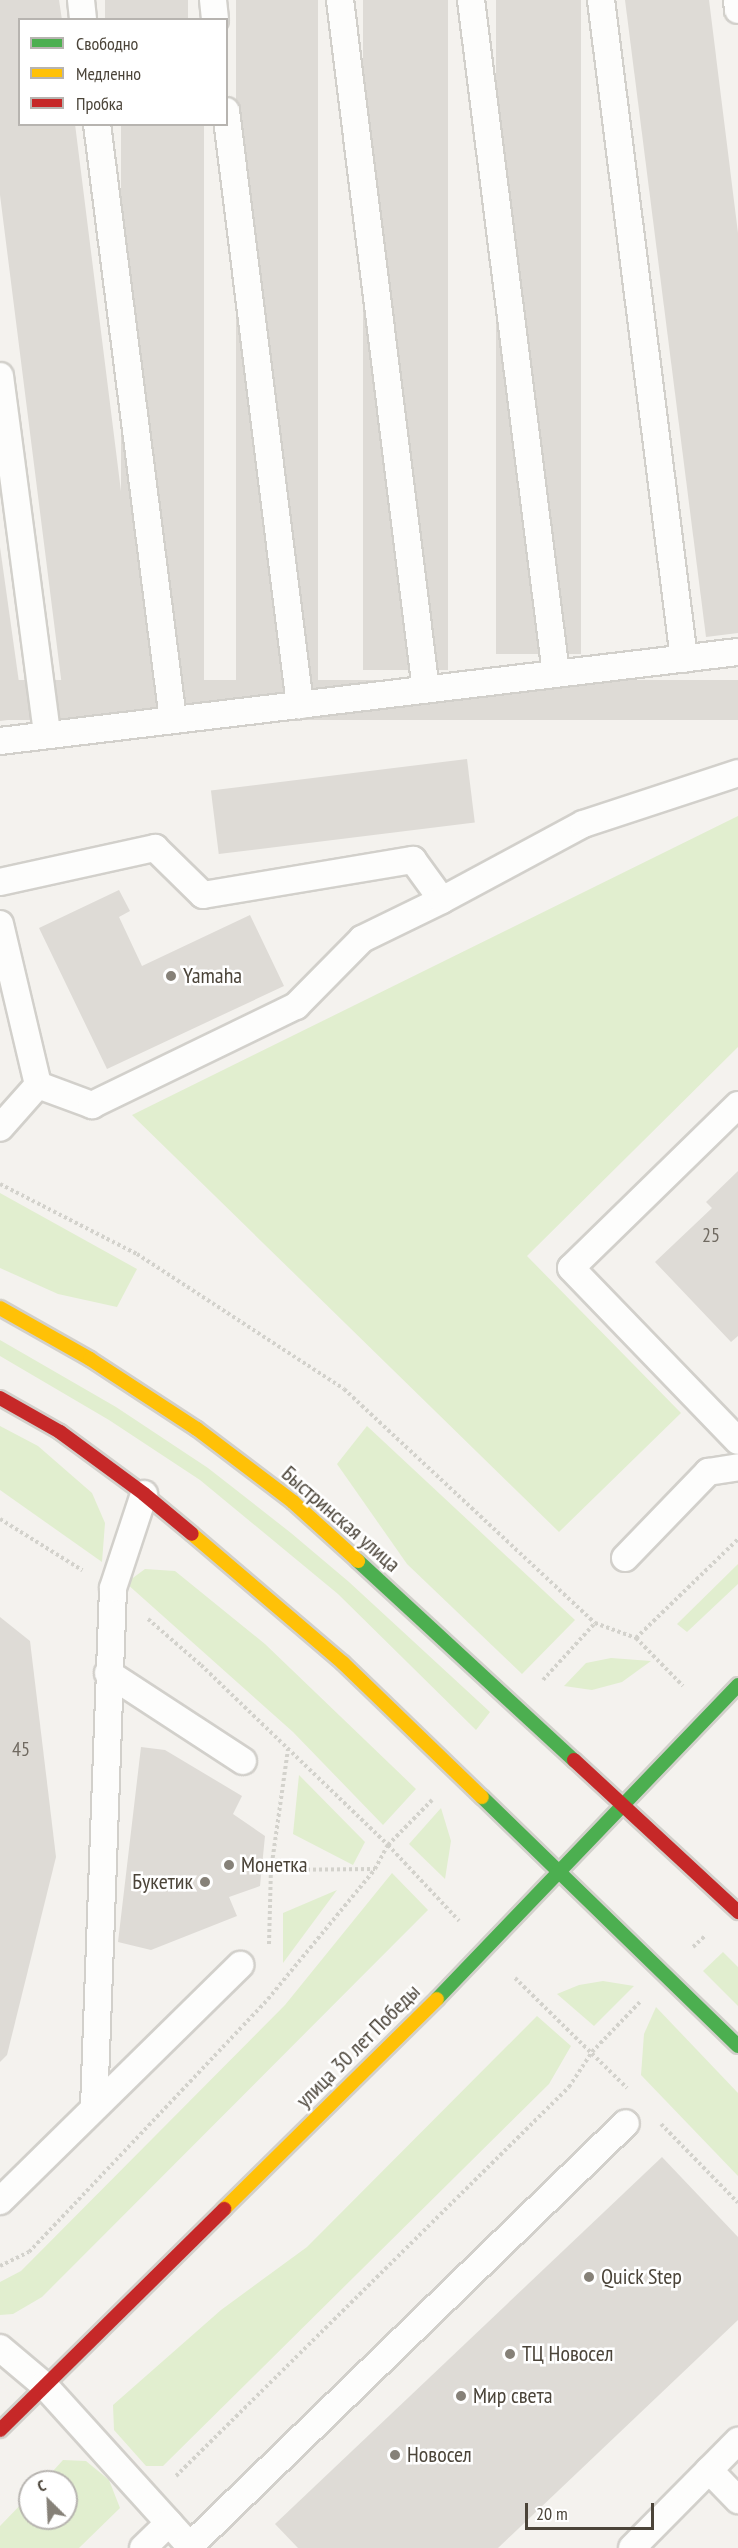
<!DOCTYPE html>
<meta charset="utf-8">
<style>
body{margin:0}
#map{position:relative;width:738px;height:2548px;overflow:hidden;background:#f4f2ee;font-family:"PT Sans Narrow",sans-serif}
div>[style]{position:absolute}
.green>*{inset:0;background:#e1eecf}
.building>*{inset:0;background:#dedbd6;transform-origin:0 0}
.path>*{height:4px;margin-top:-2px;transform-origin:0;background:repeating-linear-gradient(90deg,#d3d2cc 0 3px,transparent 0 6px)}
.roads{filter:drop-shadow(2px 0 #d2d0cb) drop-shadow(-2px 0 #d2d0cb) drop-shadow(0 2px #d2d0cb) drop-shadow(0 -2px #d2d0cb)}
.lane>*{height:26px;margin:-13px;padding:0 13px;transform-origin:13px;border-radius:13px;background:#fdfdfc}
.fast>*{height:14px;margin:-7px;padding:0 7px;transform-origin:7px;border-radius:7px;background:#4caf50}
.slow>*{height:14px;margin:-7px;padding:0 7px;transform-origin:7px;border-radius:7px;background:#ffc107}
.jam>*{height:14px;margin:-7px;padding:0 7px;transform-origin:7px;border-radius:7px;background:#c62828}
.dots>*{width:16px;height:16px;translate:-50% -50%;box-sizing:border-box;border:3px solid #fff;border-radius:50%}
span{translate:-50% -50%;white-space:nowrap;text-align:center;line-height:1.15;-webkit-text-stroke:5px #fff;paint-order:stroke}
.number-label{font-size:20px;color:#706a61}
.number-label span{-webkit-text-stroke-width:0}
.poi-label{font-size:22px;color:#4b4439}
.left{translate:0 -50%;text-align:left}
.right{translate:-100% -50%;text-align:right}
.street-label{font-size:22px;color:#4b4439}
.legend{position:absolute;left:18px;top:18px;width:210px;height:108px;box-sizing:border-box;background:#fff;border:2px solid #b7b4b0;margin:0;padding:8px 10px;list-style:none;font-size:18px;color:#4b4439}
.legend li{display:flex;align-items:center;gap:12px;height:30px}
.legend b{width:30px;border:2px solid #b7b4b0}
.north{position:absolute;left:18px;top:2470px;width:60px;height:60px;box-sizing:border-box;background:#fff;border:2px solid #b7b4b0;border-radius:50%;rotate:336deg;font-size:16px;font-weight:700;line-height:24px;text-align:center;color:#4b4439}
.north::after{content:'';display:block;margin:auto;width:21px;height:27px;background:#868178;clip-path:polygon(50% 0,100% 100%,50% 72%,0 100%)}
.scale{position:absolute;left:525px;top:2503px;width:129px;height:27px;box-sizing:border-box;border:3px solid #4b4439;border-top:0;padding-left:8px;font-size:18px;line-height:21px;white-space:nowrap;color:#4b4439;-webkit-text-stroke:4px #fff;paint-order:stroke}
</style>
<div id="map">
<div class="green">
<div style="clip-path:polygon(738px 816px,738px 1047px,527px 1256px,681px 1413px,559px 1532px,132px 1115px)"></div>
<div style="clip-path:polygon(0 1193px,137px 1269px,117px 1307px,58px 1294px,0 1268px)"></div>
<div style="clip-path:polygon(0 1340px,116px 1407px,208px 1468px,291px 1533px,349px 1582px,490px 1712px,476px 1730px,338px 1594px,200px 1480px,109px 1420px,0 1356px)"></div>
<div style="clip-path:polygon(0 1426px,38px 1446px,92px 1493px,105px 1523px,102px 1562px,0 1490px)"></div>
<div style="clip-path:polygon(367px 1426px,575px 1620px,522px 1674px,407px 1564px,337px 1464px)"></div>
<div style="clip-path:polygon(738px 1564px,738px 1584px,687px 1632px,677px 1624px)"></div>
<div style="clip-path:polygon(145px 1569px,175px 1571px,265px 1644px,416px 1789px,383px 1825px,293px 1732px,126px 1583px)"></div>
<div style="clip-path:polygon(611px 1658px,651px 1661px,622px 1682px,592px 1690px,564px 1686px,586px 1663px)"></div>
<div style="clip-path:polygon(299px 1775px,365px 1842px,353px 1865px,293px 1834px)"></div>
<div style="clip-path:polygon(441px 1808px,451px 1841px,445px 1879px,409px 1844px)"></div>
<div style="clip-path:polygon(392px 1873px,428px 1910px,42px 2297px,13px 2314px,0 2315px,0 2282px,21px 2271px,285px 2005px)"></div>
<div style="clip-path:polygon(337px 1890px,283px 1963px,283px 1913px)"></div>
<div style="clip-path:polygon(723px 1952px,738px 1967px,738px 2006px,703px 1971px)"></div>
<div style="clip-path:polygon(603px 1981px,634px 1986px,594px 2026px,557px 1994px,579px 1985px)"></div>
<div style="clip-path:polygon(656px 2007px,738px 2093px,738px 2176px,641px 2075px,644px 2034px)"></div>
<div style="clip-path:polygon(537px 2016px,571px 2046px,549px 2084px,163px 2466px,146px 2466px,114px 2430px,113px 2405px,221px 2310px,307px 2247px)"></div>
<div style="clip-path:polygon(63px 2460px,86px 2461px,109px 2480px,120px 2508px,79px 2548px,0 2548px,0 2526px,30px 2495px,30px 2518px,66px 2518px,66px 2482px,43px 2482px)"></div>
</div>
<div class="building">
<div style="clip-path:polygon(0 0,59px 0,62px 20px,20px 20px,20px 124px,75px 124px,147px 699px,65px 710px,0 195px)"></div>
<div style="left:105px;top:0;width:83px;height:20px"></div>
<div style="left:236px;top:0;width:82px;height:684px"></div>
<div style="left:363px;top:0;width:85px;height:670px"></div>
<div style="left:496px;top:0;width:85px;height:654px"></div>
<div style="clip-path:polygon(625px 0,709px 0,738px 233px,738px 633px,706px 637px)"></div>
<div style="left:121px;top:124px;width:83px;height:574px"></div>
<div style="clip-path:polygon(0 547px,24px 718px,0 721px)"></div>
<div style="left:738px;top:680px;width:40px;height:744px;rotate:90deg"></div>
<div style="left:467px;top:759px;width:64px;height:258px;rotate:83deg"></div>
<div style="clip-path:polygon(119px 890px,130px 911px,119px 917px,142px 966px,250px 915px,284px 986px,107px 1069px,39px 928px)"></div>
<div style="clip-path:polygon(738px 1171px,738px 1336px,731px 1342px,655px 1262px,712px 1208px,706px 1202px)"></div>
<div style="clip-path:polygon(0 1617px,30px 1641px,56px 1857px,7px 2055px,0 2062px)"></div>
<div style="clip-path:polygon(141px 1747px,165px 1750px,242px 1796px,233px 1814px,265px 1836px,260px 1886px,229px 1897px,237px 1916px,151px 1950px,118px 1942px)"></div>
<div style="clip-path:polygon(662px 2157px,738px 2237px,738px 2320px,498px 2548px,298px 2548px,275px 2524px)"></div>
</div>
<div class="path">
<div style="left:0;top:1184px;width:154px;rotate:27.1deg"></div>
<div style="left:137px;top:1254px;width:247px;rotate:33.1deg"></div>
<div style="left:344px;top:1389px;width:343px;rotate:43deg"></div>
<div style="left:595px;top:1623px;width:44px;rotate:20.1deg"></div>
<div style="left:636px;top:1638px;width:67px;rotate:45.6deg"></div>
<div style="left:0;top:1519px;width:97px;rotate:31.9deg"></div>
<div style="left:148px;top:1619px;width:70px;rotate:41deg"></div>
<div style="left:201px;top:1665px;width:260px;rotate:43.9deg"></div>
<div style="left:388px;top:1845px;width:104px;rotate:46.9deg"></div>
<div style="left:636px;top:1638px;width:142px;rotate:-44.1deg"></div>
<div style="left:543px;top:1680px;width:77px;rotate:-47.6deg"></div>
<div style="left:271px;top:1870px;width:104px;rotate:-0.6deg"></div>
<div style="left:269px;top:1944px;width:74px;rotate:-88.5deg"></div>
<div style="left:271px;top:1870px;width:122px;rotate:-82deg"></div>
<div style="left:693px;top:1947px;width:16px;rotate:-43deg"></div>
<div style="left:515px;top:1978px;width:157px;rotate:44.5deg"></div>
<div style="left:661px;top:2124px;width:110px;rotate:45.7deg"></div>
<div style="left:0;top:2266px;width:32px;rotate:-26deg"></div>
<div style="left:29px;top:2252px;width:348px;rotate:-46.6deg"></div>
<div style="left:268px;top:1999px;width:168px;rotate:-50.5deg"></div>
<div style="left:375px;top:1869px;width:27px;rotate:-62deg"></div>
<div style="left:388px;top:1845px;width:63px;rotate:-45.6deg"></div>
<div style="left:176px;top:2476px;width:553px;rotate:-44.71deg"></div>
<div style="left:569px;top:2087px;width:42px;rotate:-56.7deg"></div>
<div style="left:592px;top:2052px;width:69px;rotate:-46.2deg"></div>
</div>
<div class="roads">
<div class="lane">
<div style="left:81px;top:0;width:20px;rotate:84deg"></div>
<div style="left:213px;top:0;width:20px;rotate:84deg"></div>
<div style="left:340px;top:0;width:695px;rotate:82.9deg"></div>
<div style="left:471px;top:0;width:679px;rotate:82.81deg"></div>
<div style="left:601px;top:0;width:664px;rotate:82.82deg"></div>
<div style="left:737px;top:0;width:10px;rotate:84deg"></div>
<div style="left:226px;top:111px;width:599px;rotate:82.9deg"></div>
<div style="left:97px;top:124px;width:601px;rotate:82.73deg"></div>
<div style="left:0;top:376px;width:362px;rotate:82.5deg"></div>
<div style="left:0;top:741px;width:743px;rotate:-6.88deg"></div>
<div style="left:0;top:882px;width:159px;rotate:-12.4deg"></div>
<div style="left:155px;top:848px;width:67px;rotate:44.4deg"></div>
<div style="left:203px;top:895px;width:213px;rotate:-9.5deg"></div>
<div style="left:413px;top:860px;width:49px;rotate:54.1deg"></div>
<div style="left:0;top:924px;width:165px;rotate:76.7deg"></div>
<div style="left:38px;top:1085px;width:57px;rotate:131.5deg"></div>
<div style="left:38px;top:1085px;width:58px;rotate:20.3deg"></div>
<div style="left:92px;top:1105px;width:227px;rotate:-25.9deg"></div>
<div style="left:296px;top:1006px;width:94px;rotate:-45.4deg"></div>
<div style="left:362px;top:939px;width:89px;rotate:-26deg"></div>
<div style="left:442px;top:900px;width:160px;rotate:-28.3deg"></div>
<div style="left:583px;top:824px;width:163px;rotate:-18.2deg"></div>
<div style="left:738px;top:1105px;width:233px;rotate:135.7deg"></div>
<div style="left:571px;top:1268px;width:240px;rotate:46deg"></div>
<div style="left:625px;top:1558px;width:120px;rotate:-46deg"></div>
<div style="left:708px;top:1472px;width:30px;rotate:-9deg"></div>
<div style="left:108px;top:1673px;width:161px;rotate:33.1deg"></div>
<div style="left:94px;top:2107px;width:519px;rotate:-87.9deg"></div>
<div style="left:113px;top:1588px;width:99px;rotate:-71.7deg"></div>
<div style="left:0;top:2201px;width:337px;rotate:-44.5deg"></div>
<div style="left:0;top:2348px;width:57px;rotate:40.1deg"></div>
<div style="left:44px;top:2385px;width:220px;rotate:47.8deg"></div>
<div style="left:709px;top:2470px;width:42px;rotate:46deg"></div>
<div style="left:190px;top:2546px;width:607px;rotate:-44.13deg"></div>
<div style="left:143px;top:2548px;width:36px;rotate:-44deg"></div>
<div style="left:632px;top:2548px;width:151px;rotate:-45.3deg"></div>
</div>
<div class="fast">
<div style="left:358px;top:1561px;width:294px;rotate:42.7deg"></div>
<div style="left:482px;top:1797px;width:357px;rotate:44.2deg"></div>
<div style="left:437px;top:1999px;width:435px;rotate:-46.2deg"></div>
</div>
<div class="slow">
<div style="left:0;top:1308px;width:103px;rotate:29.5deg"></div>
<div style="left:90px;top:1359px;width:128px;rotate:33.2deg"></div>
<div style="left:197px;top:1429px;width:121px;rotate:37.2deg"></div>
<div style="left:293px;top:1502px;width:88px;rotate:42.2deg"></div>
<div style="left:192px;top:1534px;width:199px;rotate:40.5deg"></div>
<div style="left:343px;top:1663px;width:193px;rotate:44deg"></div>
<div style="left:224px;top:2209px;width:299px;rotate:-44.6deg"></div>
</div>
<div class="jam">
<div style="left:0;top:1398px;width:69px;rotate:29.5deg"></div>
<div style="left:60px;top:1432px;width:104px;rotate:36.4deg"></div>
<div style="left:144px;top:1494px;width:62px;rotate:39.8deg"></div>
<div style="left:574px;top:1760px;width:224px;rotate:42.8deg"></div>
<div style="left:0;top:2430px;width:315px;rotate:-44.6deg"></div>
</div>
</div>
<div class="dots">
<div style="left:171px;top:976px;background:#868178"></div>
<div style="left:229px;top:1865px;background:#868178"></div>
<div style="left:205px;top:1882px;background:#868178"></div>
<div style="left:589px;top:2277px;background:#868178"></div>
<div style="left:510px;top:2354px;background:#868178"></div>
<div style="left:461px;top:2396px;background:#868178"></div>
<div style="left:395px;top:2455px;background:#868178"></div>
</div>
<div class="number-label">
<span style="left:711px;top:1235px">25</span>
<span style="left:21px;top:1749px">45</span>
</div>
<div class="poi-label">
<span class="left" style="left:183px;top:976px">Yamaha</span>
<span class="left" style="left:241px;top:1865px">Монетка</span>
<span class="right" style="left:193px;top:1882px">Букетик</span>
<span class="left" style="left:601px;top:2277px">Quick Step</span>
<span class="left" style="left:522px;top:2354px">ТЦ Новосел</span>
<span class="left" style="left:473px;top:2396px">Мир света</span>
<span class="left" style="left:407px;top:2455px">Новосел</span>
</div>
<div class="street-label">
<span style="left:341px;top:1519px;rotate:41deg">Быстринская улица</span>
<span style="left:358px;top:2046px;rotate:-45deg">улица 30 лет Победы</span>
</div>
<ul class="legend">
<li><b style="height:8px;background:#4caf50"></b>Свободно</li>
<li><b style="height:8px;background:#ffc107"></b>Медленно</li>
<li><b style="height:8px;background:#c62828"></b>Пробка</li>
</ul>
<div class="north">С</div>
<div class="scale">20 m</div>
</div>
